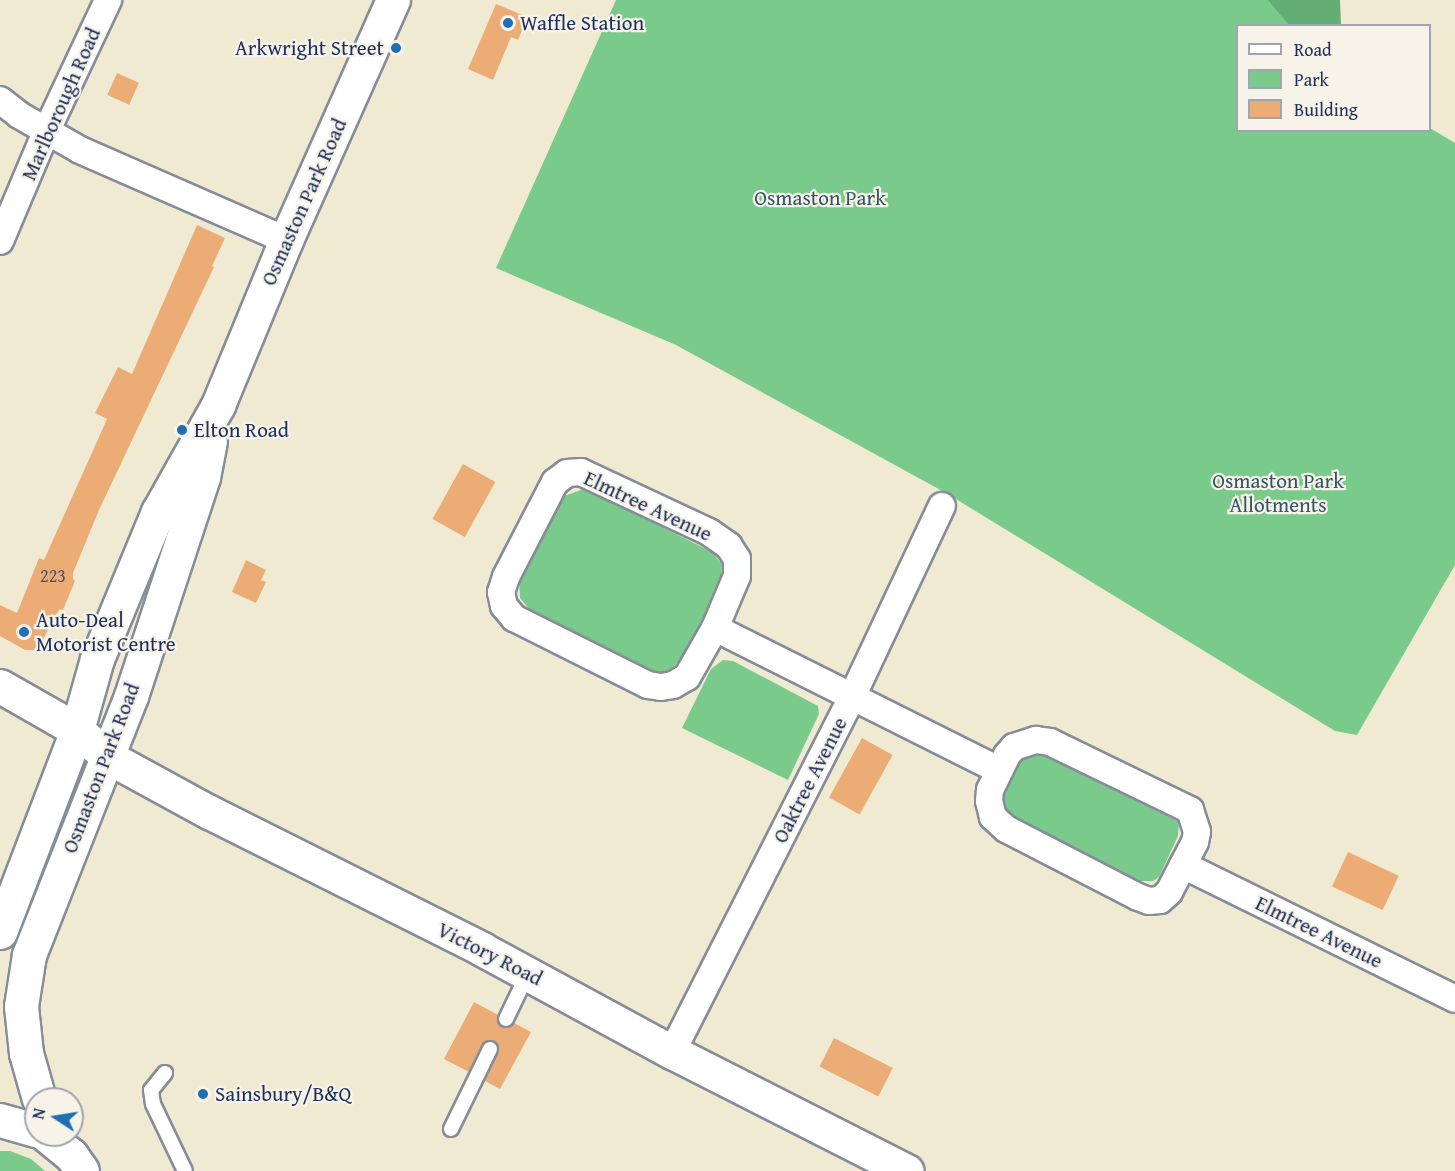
<!DOCTYPE html>
<style>
body{margin:0}
#map{position:relative;width:1455px;height:1171px;overflow:hidden;background:#f1ead3;font-family:"Gentium Book Plus",serif}
div>[style]{position:absolute}
.green>*{inset:0;background:#7aca8b}
.forest>*{inset:0;background:#63ae77}
.building>*{inset:0;background:#ebac76;transform-origin:0 0}
.roads{filter:drop-shadow(2px 0 #868c98) drop-shadow(-2px 0 #868c98) drop-shadow(0 2px #868c98) drop-shadow(0 -2px #868c98)}
.lane>*{height:14px;margin:-7px;padding:0 7px;transform-origin:7px;border-radius:7px;background:#fff}
.street>*{height:26px;margin:-13px;padding:0 13px;transform-origin:13px;border-radius:13px;background:#fff}
.secondary>*{height:33px;margin:-16.5px;padding:0 16.5px;transform-origin:16.5px;border-radius:16.5px;background:#fff}
.highway>*{height:33px;margin:-16.5px;padding:0 16.5px;transform-origin:16.5px;border-radius:16.5px;background:#fff}
.dots>*{width:16px;height:16px;translate:-50% -50%;box-sizing:border-box;border:3px solid #f7f3e8;border-radius:50%}
span{translate:-50% -50%;white-space:nowrap;text-align:center;line-height:1.15;-webkit-text-stroke:4.5px #f7f3e8;paint-order:stroke}
.number-label{font-size:18px;color:#4f4e64}
.number-label span{-webkit-text-stroke-width:0}
.poi-label{font-size:21px;color:#1b2f5e}
.left{translate:0 -50%;text-align:left}
.right{translate:-100% -50%;text-align:right}
.street-label{font-size:21px;color:#1b2f5e}
.park-label{font-size:21px;color:#335669}
.legend{position:absolute;left:1236px;top:24px;width:195px;height:108px;box-sizing:border-box;background:#f7f3e8;border:2px solid #9fa5b1;margin:0;padding:8px 10px;list-style:none;font-size:18px;color:#1b2f5e}
.legend li{display:flex;align-items:center;gap:12px;height:30px}
.legend b{width:30px;border:2px solid #9fa5b1}
.north{position:absolute;left:24px;top:1087px;width:60px;height:60px;box-sizing:border-box;background:#f7f3e8;border:2px solid #9fa5b1;border-radius:50%;rotate:282deg;font-size:16px;font-weight:700;line-height:24px;text-align:center;color:#1b2f5e}
.north::after{content:'';display:block;margin:auto;width:21px;height:27px;background:#1f6fb2;clip-path:polygon(50% 0,100% 100%,50% 72%,0 100%)}
</style>
<div id="map">
<div class="green">
<div style="clip-path:polygon(616px 0,1271px 0,1289px 25px,1238px 26px,1238px 130px,1430px 130px,1430px 128px,1455px 143px,1455px 565px,1357px 735px,1335px 731px,946px 493px,676px 345px,496px 268px)"></div>
<div style="clip-path:polygon(581px 490px,588px 490px,702px 547px,715px 555px,722px 565px,721px 584px,681px 658px,671px 670px,655px 674px,635px 666px,530px 610px,520px 598px,519px 579px,559px 503px,564px 496px)"></div>
<div style="clip-path:polygon(723px 660px,733px 661px,818px 706px,819px 714px,788px 780px,682px 728px,711px 669px)"></div>
<div style="clip-path:polygon(1041px 754px,1179px 822px,1178px 836px,1159px 877px,1153px 881px,1137px 881px,1014px 818px,1007px 810px,1002px 793px,1013px 766px,1026px 758px)"></div>
<div style="clip-path:polygon(0 1151px,10px 1151px,31px 1159px,45px 1171px,0 1171px)"></div>
</div>
<div class="forest">
<div style="clip-path:polygon(1268px 0,1340px 0,1341px 25px,1289px 25px)"></div>
</div>
<div class="building">
<div style="clip-path:polygon(496px 4px,527px 17px,518px 40px,511px 37px,493px 80px,468px 69px)"></div>
<div style="left:117px;top:73px;width:24px;height:24px;rotate:24deg"></div>
<div style="clip-path:polygon(197px 225px,225px 238px,212px 266px,214px 267px,99px 510px,73px 573px,73px 579px,75px 581px,63px 610px,60px 609px,54px 617px,38px 650px,25px 650px,0 636px,0 605px,17px 613px,39px 558px,44px 560px,107px 419px,95px 413px,118px 367px,132px 374px)"></div>
<div style="left:463px;top:464px;width:37px;height:63px;rotate:29deg"></div>
<div style="clip-path:polygon(246px 560px,266px 570px,261px 580px,266px 582px,256px 603px,232px 592px)"></div>
<div style="left:862px;top:738px;width:35px;height:68px;rotate:29deg"></div>
<div style="left:1348px;top:852px;width:56px;height:38px;rotate:25deg"></div>
<div style="clip-path:polygon(474px 1002px,498px 1015px,497px 1020px,502px 1027px,507px 1028px,514px 1023px,531px 1032px,500px 1089px,485px 1081px,498px 1052px,494px 1041px,489px 1040px,482px 1045px,469px 1072px,444px 1059px)"></div>
<div style="left:834px;top:1038px;width:66px;height:32px;rotate:27deg"></div>
</div>
<div class="roads">
<div class="lane">
<div style="left:506px;top:1019px;width:51px;rotate:-64.4deg"></div>
<div style="left:165px;top:1073px;width:22px;rotate:129deg"></div>
<div style="left:151px;top:1090px;width:14px;rotate:82deg"></div>
<div style="left:153px;top:1104px;width:74px;rotate:64.5deg"></div>
<div style="left:451px;top:1129px;width:89px;rotate:-64deg"></div>
</div>
<div class="street">
<div style="left:0;top:100px;width:24px;rotate:38deg"></div>
<div style="left:19px;top:115px;width:70px;rotate:29.8deg"></div>
<div style="left:80px;top:150px;width:225px;rotate:23.6deg"></div>
<div style="left:0;top:241px;width:118px;rotate:-67.1deg"></div>
<div style="left:46px;top:132px;width:146px;rotate:-64.8deg"></div>
<div style="left:715px;top:628px;width:56px;rotate:-67.1deg"></div>
<div style="left:737px;top:576px;width:17px;rotate:-90deg"></div>
<div style="left:737px;top:559px;width:15px;rotate:-122deg"></div>
<div style="left:729px;top:546px;width:24px;rotate:-145deg"></div>
<div style="left:709px;top:532px;width:141px;rotate:-154.9deg"></div>
<div style="left:581px;top:472px;width:14px;rotate:176deg"></div>
<div style="left:567px;top:473px;width:15px;rotate:143deg"></div>
<div style="left:555px;top:482px;width:107px;rotate:117.3deg"></div>
<div style="left:506px;top:577px;width:16px;rotate:108deg"></div>
<div style="left:501px;top:592px;width:14px;rotate:78deg"></div>
<div style="left:504px;top:606px;width:16px;rotate:50deg"></div>
<div style="left:514px;top:618px;width:150px;rotate:26.6deg"></div>
<div style="left:648px;top:685px;width:13px;rotate:9deg"></div>
<div style="left:661px;top:687px;width:12px;rotate:-9deg"></div>
<div style="left:673px;top:685px;width:16px;rotate:-30deg"></div>
<div style="left:687px;top:677px;width:56px;rotate:-60.3deg"></div>
<div style="left:715px;top:628px;width:317px;rotate:26.6deg"></div>
<div style="left:1036px;top:740px;width:14px;rotate:8deg"></div>
<div style="left:1050px;top:742px;width:156px;rotate:25.9deg"></div>
<div style="left:1190px;top:810px;width:23px;rotate:72deg"></div>
<div style="left:1197px;top:832px;width:10px;rotate:101deg"></div>
<div style="left:1195px;top:842px;width:56px;rotate:117.5deg"></div>
<div style="left:1169px;top:892px;width:12px;rotate:138deg"></div>
<div style="left:1160px;top:900px;width:11px;rotate:175deg"></div>
<div style="left:1149px;top:901px;width:12px;rotate:-160deg"></div>
<div style="left:1138px;top:897px;width:148px;rotate:-152.7deg"></div>
<div style="left:1006px;top:829px;width:18px;rotate:-137deg"></div>
<div style="left:993px;top:817px;width:16px;rotate:-104deg"></div>
<div style="left:989px;top:801px;width:11px;rotate:-85deg"></div>
<div style="left:990px;top:790px;width:39px;rotate:-64deg"></div>
<div style="left:1007px;top:755px;width:11px;rotate:-49deg"></div>
<div style="left:1014px;top:747px;width:23px;rotate:-18deg"></div>
<div style="left:1183px;top:865px;width:303px;rotate:26.2deg"></div>
<div style="left:672px;top:1052px;width:398px;rotate:-63.1deg"></div>
<div style="left:852px;top:697px;width:211px;rotate:-64.8deg"></div>
</div>
<div class="secondary">
<div style="left:0;top:686px;width:89px;rotate:29.7deg"></div>
<div style="left:77px;top:730px;width:41px;rotate:41.1deg"></div>
<div style="left:108px;top:757px;width:115px;rotate:28.6deg"></div>
<div style="left:209px;top:812px;width:305px;rotate:26.6deg"></div>
<div style="left:482px;top:949px;width:216px;rotate:28.5deg"></div>
<div style="left:672px;top:1052px;width:263px;rotate:26.9deg"></div>
</div>
<div class="highway">
<div style="left:0;top:932px;width:216px;rotate:-69.1deg"></div>
<div style="left:77px;top:730px;width:74px;rotate:-74.3deg"></div>
<div style="left:97px;top:659px;width:159px;rotate:-67.5deg"></div>
<div style="left:158px;top:512px;width:123px;rotate:-60.7deg"></div>
<div style="left:218px;top:405px;width:178px;rotate:-67.6deg"></div>
<div style="left:286px;top:240px;width:263px;rotate:-66deg"></div>
<div style="left:39px;top:1099px;width:48px;rotate:-105.8deg"></div>
<div style="left:26px;top:1053px;width:47px;rotate:-96.1deg"></div>
<div style="left:21px;top:1006px;width:52px;rotate:-81.1deg"></div>
<div style="left:29px;top:955px;width:278px;rotate:-68.5deg"></div>
<div style="left:131px;top:696px;width:231px;rotate:-71.8deg"></div>
<div style="left:203px;top:477px;width:36px;rotate:-79deg"></div>
<div style="left:0;top:1120px;width:37px;rotate:16deg"></div>
<div style="left:46px;top:1135px;width:32px;rotate:39deg"></div>
<div style="left:71px;top:1155px;width:19px;rotate:55deg"></div>
</div>
</div>
<div class="dots">
<div style="left:508px;top:23px;background:#1f6fb2"></div>
<div style="left:396px;top:48px;background:#1f6fb2"></div>
<div style="left:182px;top:430px;background:#1f6fb2"></div>
<div style="left:24px;top:632px;background:#1f6fb2"></div>
<div style="left:203px;top:1094px;background:#1f6fb2"></div>
</div>
<div class="number-label">
<span style="left:53px;top:576px">223</span>
</div>
<div class="poi-label">
<span class="left" style="left:520px;top:23px">Waffle Station</span>
<span class="right" style="left:384px;top:48px">Arkwright Street</span>
<span class="left" style="left:194px;top:430px">Elton Road</span>
<span class="left" style="left:36px;top:632px">Auto-Deal<br>Motorist Centre</span>
<span class="left" style="left:215px;top:1094px">Sainsbury/B&amp;Q</span>
</div>
<div class="street-label">
<span style="left:61px;top:104px;rotate:-66deg">Marlborough Road</span>
<span style="left:304px;top:202px;rotate:-66deg">Osmaston Park Road</span>
<span style="left:648px;top:506px;rotate:25deg">Elmtree Avenue</span>
<span style="left:101px;top:768px;rotate:-69deg">Osmaston Park Road</span>
<span style="left:810px;top:780px;rotate:-63deg">Oaktree Avenue</span>
<span style="left:1319px;top:932px;rotate:26deg">Elmtree Avenue</span>
<span style="left:490px;top:954px;rotate:27deg">Victory Road</span>
</div>
<div class="park-label">
<span style="left:820px;top:198px">Osmaston Park</span>
<span style="left:1278px;top:493px">Osmaston Park<br>Allotments</span>
</div>
<ul class="legend">
<li><b style="height:8px;background:#fff"></b>Road</li>
<li><b style="height:16px;background:#7aca8b"></b>Park</li>
<li><b style="height:16px;background:#ebac76"></b>Building</li>
</ul>
<div class="north">N</div>
</div>
